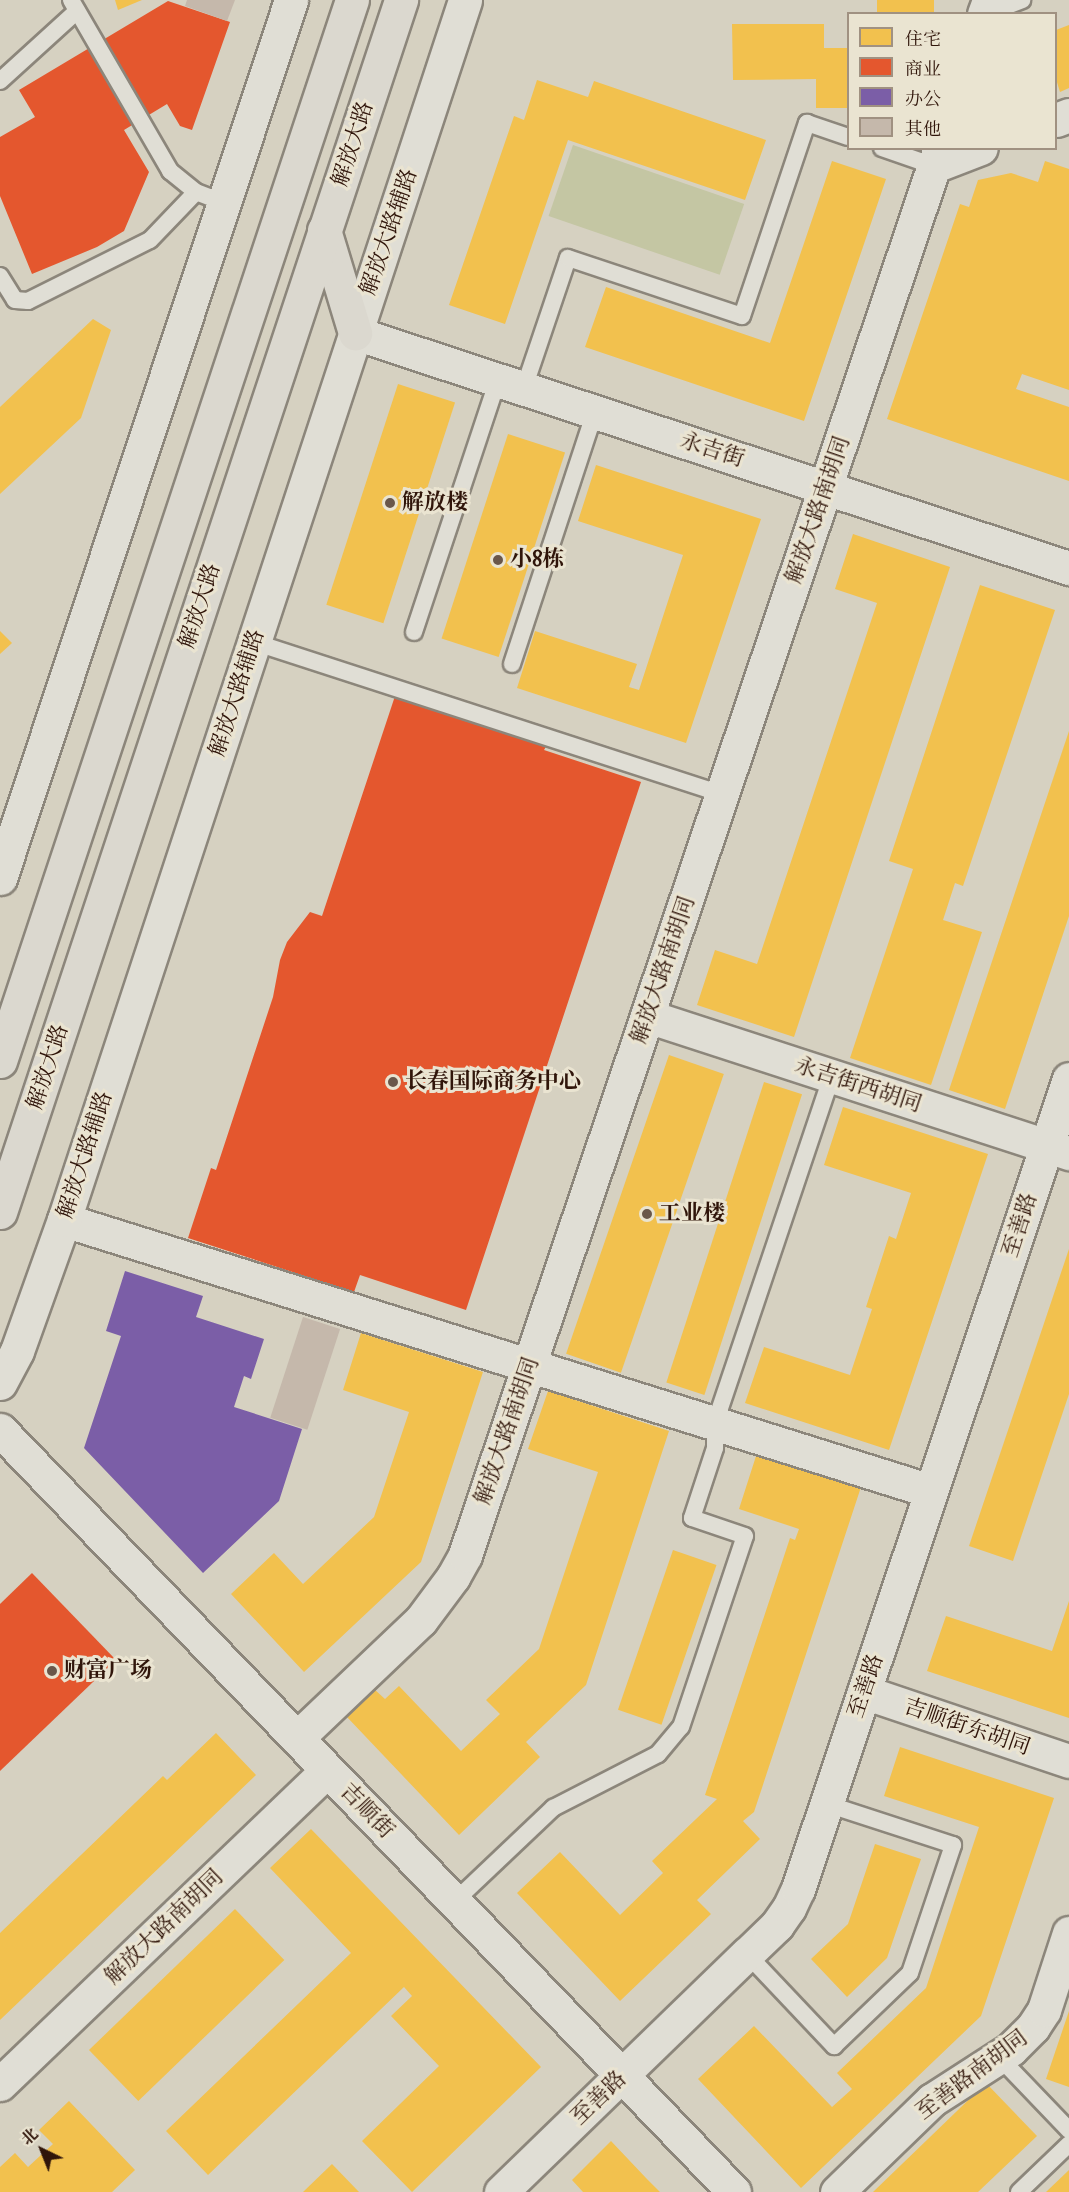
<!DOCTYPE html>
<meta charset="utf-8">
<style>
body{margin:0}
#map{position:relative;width:1069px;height:2192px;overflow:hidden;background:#d6d1c1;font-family:"IM FELL Double Pica","Noto Serif SC",serif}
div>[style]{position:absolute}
.green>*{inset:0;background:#c4c6a3;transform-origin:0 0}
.homes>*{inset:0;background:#f2c14e;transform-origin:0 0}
.shops>*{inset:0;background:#e4572e}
.offices>*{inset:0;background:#7b5ea7}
.building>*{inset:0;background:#c5b8ab;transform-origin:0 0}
.roads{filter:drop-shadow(2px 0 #8c867b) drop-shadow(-2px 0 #8c867b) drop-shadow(0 2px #8c867b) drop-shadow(0 -2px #8c867b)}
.service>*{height:16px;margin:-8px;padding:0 8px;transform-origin:8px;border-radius:8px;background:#e0ded5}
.minor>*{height:33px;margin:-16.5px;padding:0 16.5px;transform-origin:16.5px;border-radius:16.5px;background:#e0ded5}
.tertiary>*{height:33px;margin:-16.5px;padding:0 16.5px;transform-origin:16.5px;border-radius:16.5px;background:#e0ded5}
.secondary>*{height:33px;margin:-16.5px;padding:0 16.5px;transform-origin:16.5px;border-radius:16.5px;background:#e0ded5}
.primary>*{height:33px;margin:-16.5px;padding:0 16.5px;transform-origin:16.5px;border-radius:16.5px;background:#dbd8cf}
.dots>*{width:16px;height:16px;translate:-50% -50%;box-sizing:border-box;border:3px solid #eae4d1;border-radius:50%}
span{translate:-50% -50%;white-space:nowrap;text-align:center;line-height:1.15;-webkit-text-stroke:6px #eae4d1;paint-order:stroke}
.street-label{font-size:22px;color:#30150a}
.poi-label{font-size:22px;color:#30150a;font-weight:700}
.left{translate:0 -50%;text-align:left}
.legend{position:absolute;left:847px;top:12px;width:210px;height:138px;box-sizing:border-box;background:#eae4d1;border:2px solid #a09181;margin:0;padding:8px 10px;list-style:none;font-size:18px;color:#30150a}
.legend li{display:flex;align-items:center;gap:12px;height:30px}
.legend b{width:30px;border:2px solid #a09181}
.north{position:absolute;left:12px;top:2120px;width:60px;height:60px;-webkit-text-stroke:4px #eae4d1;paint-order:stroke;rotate:317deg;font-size:16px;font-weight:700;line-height:24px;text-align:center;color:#30150a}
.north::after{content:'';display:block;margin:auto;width:21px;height:27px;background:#30150a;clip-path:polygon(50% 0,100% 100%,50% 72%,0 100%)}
</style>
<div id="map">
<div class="green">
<div style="left:573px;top:145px;width:181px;height:75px;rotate:19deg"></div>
</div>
<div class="homes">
<div style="clip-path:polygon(115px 0,142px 0,118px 10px)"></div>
<div style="left:877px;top:0;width:57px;height:14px"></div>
<div style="clip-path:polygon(732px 24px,824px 24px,824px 48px,848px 48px,848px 108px,816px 108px,816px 79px,733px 80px)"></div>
<div style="clip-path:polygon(1069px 25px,1069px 88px,1060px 92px,1056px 79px,1056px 30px)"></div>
<div style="clip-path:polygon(537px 80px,588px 97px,594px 81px,766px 140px,745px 200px,568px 140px,505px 324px,449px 305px,514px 116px,524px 120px)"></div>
<div style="clip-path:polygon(832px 161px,886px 179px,804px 421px,585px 347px,606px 287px,770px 343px)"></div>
<div style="clip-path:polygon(1045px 161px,1069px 169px,1069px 390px,1022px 374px,1016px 389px,1069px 407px,1069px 481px,887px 419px,960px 204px,969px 207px,978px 180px,1011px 173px,1038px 182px)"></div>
<div style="clip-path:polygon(93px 319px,111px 330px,81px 418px,0 494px,0 407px)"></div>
<div style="left:398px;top:384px;width:60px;height:232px;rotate:18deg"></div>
<div style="left:508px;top:434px;width:60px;height:215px;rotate:18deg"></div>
<div style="clip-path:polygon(596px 465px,761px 519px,686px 743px,517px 688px,535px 631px,637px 664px,629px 687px,639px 690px,683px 555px,578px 521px)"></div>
<div style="clip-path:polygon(853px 534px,950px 567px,794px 1037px,697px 1005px,715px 950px,757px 964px,877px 603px,835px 589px)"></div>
<div style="clip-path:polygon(980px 585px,1055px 610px,963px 886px,955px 883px,943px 920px,982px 932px,931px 1085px,850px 1058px,913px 869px,889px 861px)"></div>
<div style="clip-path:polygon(0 631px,12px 643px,0 654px)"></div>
<div style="clip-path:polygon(1069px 731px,1069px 916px,1005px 1109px,949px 1090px)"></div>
<div style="left:669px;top:1055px;width:58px;height:316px;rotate:19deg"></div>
<div style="left:764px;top:1082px;width:40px;height:316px;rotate:18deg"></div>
<div style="clip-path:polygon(843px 1107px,988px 1154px,889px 1450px,745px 1403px,764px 1347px,850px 1375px,872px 1309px,866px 1307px,889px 1236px,896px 1239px,911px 1193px,824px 1165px)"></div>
<div style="clip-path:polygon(1069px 1249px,1069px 1394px,1013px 1561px,969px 1546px)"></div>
<div style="clip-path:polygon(361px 1333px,483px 1372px,421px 1562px,304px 1672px,231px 1594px,274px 1553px,303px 1584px,374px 1517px,409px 1412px,343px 1390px)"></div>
<div style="clip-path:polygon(548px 1391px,669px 1431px,586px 1685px,526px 1742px,540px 1757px,459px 1835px,346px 1716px,374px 1689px,385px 1699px,399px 1686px,461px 1751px,500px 1714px,486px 1700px,539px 1649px,598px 1472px,528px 1449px)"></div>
<div style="clip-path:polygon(757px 1453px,861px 1487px,754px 1812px,743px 1821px,760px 1839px,697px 1900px,711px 1914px,620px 2001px,517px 1893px,560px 1852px,620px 1915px,663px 1873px,652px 1861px,717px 1799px,705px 1795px,790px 1538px,795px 1540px,799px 1529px,739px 1509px)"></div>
<div style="left:673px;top:1550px;width:46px;height:169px;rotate:19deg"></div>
<div style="clip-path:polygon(1069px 1601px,1069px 1718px,927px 1671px,946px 1616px,1052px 1651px)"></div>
<div style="clip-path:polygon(216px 1733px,256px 1775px,0 2020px,0 1933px,163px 1776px,167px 1780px)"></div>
<div style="clip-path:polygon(900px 1747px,1054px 1798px,981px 2016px,801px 2188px,698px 2079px,754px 2026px,832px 2107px,852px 2089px,837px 2073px,926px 1988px,979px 1827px,884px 1796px)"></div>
<div style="clip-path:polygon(311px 1829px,541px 2067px,412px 2192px,362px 2141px,439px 2066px,391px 2016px,412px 1996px,404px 1987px,208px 2175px,166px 2131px,351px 1953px,270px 1868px)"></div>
<div style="clip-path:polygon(875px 1844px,921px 1859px,887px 1958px,847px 1997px,811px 1959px,848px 1924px)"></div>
<div style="left:235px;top:1909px;width:71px;height:203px;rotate:46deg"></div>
<div style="clip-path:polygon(1069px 2011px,1069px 2087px,1046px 2079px)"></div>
<div style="clip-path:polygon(986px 2083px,1037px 2136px,978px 2192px,873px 2192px)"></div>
<div style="clip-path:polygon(69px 2101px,135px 2170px,112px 2192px,0 2192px,0 2167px,15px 2153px,28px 2167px,53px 2144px,39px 2130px)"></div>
<div style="clip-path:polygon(611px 2141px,646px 2178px,660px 2192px,583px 2192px,572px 2180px)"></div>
<div style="clip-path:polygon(332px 2164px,359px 2192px,303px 2192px)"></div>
<div style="clip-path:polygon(1069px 2170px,1069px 2192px,1046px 2192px)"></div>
</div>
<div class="shops">
<div style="clip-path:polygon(168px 1px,230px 22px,192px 130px,180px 126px,167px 104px,124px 130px,149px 172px,124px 231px,97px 247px,32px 274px,0 196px,0 137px,35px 117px,19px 90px)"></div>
<div style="clip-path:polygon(395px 696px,547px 745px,544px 750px,641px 782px,466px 1310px,360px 1275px,354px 1292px,188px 1238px,211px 1168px,216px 1170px,273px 997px,280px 960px,287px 942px,310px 912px,322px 916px)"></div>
<div style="clip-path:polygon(32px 1573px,116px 1660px,0 1771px,0 1604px)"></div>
</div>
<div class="offices">
<div style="clip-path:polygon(125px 1271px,203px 1296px,196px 1317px,264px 1339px,251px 1379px,244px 1376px,234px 1407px,302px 1429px,279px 1501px,203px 1573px,84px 1448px,121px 1336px,106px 1331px)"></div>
</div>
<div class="building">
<div style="clip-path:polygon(187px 0,235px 0,227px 21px,185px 6px)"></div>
<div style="left:303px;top:1317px;width:39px;height:106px;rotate:18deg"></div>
</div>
<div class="roads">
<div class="service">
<div style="left:71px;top:0;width:198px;rotate:59.9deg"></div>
<div style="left:170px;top:171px;width:33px;rotate:39deg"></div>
<div style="left:196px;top:192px;width:30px;rotate:21deg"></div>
<div style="left:986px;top:14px;width:39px;rotate:-21deg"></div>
<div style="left:0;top:81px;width:104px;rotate:-42.3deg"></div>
<div style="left:882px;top:148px;width:55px;rotate:19.1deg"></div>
<div style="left:0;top:276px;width:28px;rotate:58deg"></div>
<div style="left:15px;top:300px;width:13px;rotate:4deg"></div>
<div style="left:28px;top:301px;width:136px;rotate:-26.6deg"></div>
<div style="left:150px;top:240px;width:66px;rotate:-46.2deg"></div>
<div style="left:524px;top:388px;width:137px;rotate:-71.3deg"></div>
<div style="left:568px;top:258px;width:183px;rotate:18.4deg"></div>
<div style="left:742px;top:316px;width:204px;rotate:-71.4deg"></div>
<div style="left:807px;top:123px;width:43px;rotate:18.9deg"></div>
<div style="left:414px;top:632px;width:266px;rotate:-71.6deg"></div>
<div style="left:254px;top:642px;width:492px;rotate:18deg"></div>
<div style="left:512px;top:664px;width:265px;rotate:-71.8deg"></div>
<div style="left:454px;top:1902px;width:137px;rotate:-43.5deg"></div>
<div style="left:553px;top:1808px;width:118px;rotate:-27.2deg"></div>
<div style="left:658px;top:1754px;width:35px;rotate:-50deg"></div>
<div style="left:681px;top:1727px;width:201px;rotate:-71.5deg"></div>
<div style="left:745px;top:1536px;width:56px;rotate:-161.2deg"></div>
<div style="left:692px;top:1518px;width:74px;rotate:-71.8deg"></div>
<div style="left:715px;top:1448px;width:25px;rotate:-90deg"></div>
<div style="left:715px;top:1423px;width:366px;rotate:-71.4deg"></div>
<div style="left:747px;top:1954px;width:127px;rotate:46.6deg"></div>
<div style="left:834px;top:2046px;width:105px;rotate:-43.8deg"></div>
<div style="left:910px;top:1973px;width:135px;rotate:-71.4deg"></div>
<div style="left:953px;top:1845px;width:133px;rotate:-162deg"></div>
<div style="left:998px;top:2056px;width:103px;rotate:46.2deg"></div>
<div style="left:1019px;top:2192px;width:69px;rotate:-43.8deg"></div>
</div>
<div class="minor">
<div style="left:984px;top:14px;width:15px;rotate:-70deg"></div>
<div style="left:1056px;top:120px;width:14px;rotate:-21deg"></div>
<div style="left:934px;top:166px;width:50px;rotate:-21deg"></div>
<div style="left:647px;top:1016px;width:444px;rotate:18deg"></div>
<div style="left:64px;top:1220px;width:908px;rotate:17.36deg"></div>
<div style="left:864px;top:1692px;width:216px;rotate:18.6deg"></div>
<div style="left:297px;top:1738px;width:171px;rotate:-43.6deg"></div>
<div style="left:421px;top:1620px;width:54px;rotate:-53.3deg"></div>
<div style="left:453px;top:1577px;width:25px;rotate:-61deg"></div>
<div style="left:465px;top:1555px;width:1485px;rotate:-71.35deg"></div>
<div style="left:0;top:2084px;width:453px;rotate:-43.8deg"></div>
<div style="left:837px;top:2192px;width:132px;rotate:-44.1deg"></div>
<div style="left:932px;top:2100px;width:94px;rotate:-32.8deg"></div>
<div style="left:1011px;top:2049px;width:31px;rotate:-45deg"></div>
<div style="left:1033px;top:2027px;width:20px;rotate:-57deg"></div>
<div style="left:1044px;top:2010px;width:81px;rotate:-72deg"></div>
</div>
<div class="tertiary">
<div style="left:355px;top:333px;width:752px;rotate:18.22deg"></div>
<div style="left:0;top:878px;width:925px;rotate:-71.66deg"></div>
<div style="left:0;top:1383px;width:36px;rotate:-62deg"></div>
<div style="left:17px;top:1351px;width:139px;rotate:-70.3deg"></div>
<div style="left:64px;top:1220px;width:1284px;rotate:-71.8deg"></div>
<div style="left:501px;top:2192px;width:342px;rotate:-44.1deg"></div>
<div style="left:747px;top:1954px;width:42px;rotate:-44deg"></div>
<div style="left:777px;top:1925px;width:21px;rotate:-55deg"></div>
<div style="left:789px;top:1908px;width:21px;rotate:-65deg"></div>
<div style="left:798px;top:1889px;width:854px;rotate:-71.5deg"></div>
</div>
<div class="secondary">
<div style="left:0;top:1430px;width:1058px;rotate:46.07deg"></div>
</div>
<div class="primary">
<div style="left:324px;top:230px;width:108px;rotate:73.2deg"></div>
<div style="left:0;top:1061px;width:1118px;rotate:-71.65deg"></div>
<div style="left:0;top:1212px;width:1277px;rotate:-71.69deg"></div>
</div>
</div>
<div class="dots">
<div style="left:390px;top:503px;background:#6a574a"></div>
<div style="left:498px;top:560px;background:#6a574a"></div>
<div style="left:393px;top:1082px;background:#6a574a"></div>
<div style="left:647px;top:1214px;background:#6a574a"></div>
<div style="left:52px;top:1671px;background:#6a574a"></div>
</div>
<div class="street-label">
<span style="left:353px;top:144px;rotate:-72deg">解放大路</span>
<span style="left:389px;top:232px;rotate:-71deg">解放大路辅路</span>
<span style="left:712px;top:450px;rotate:18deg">永吉街</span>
<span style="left:818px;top:510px;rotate:-71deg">解放大路南胡同</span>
<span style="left:200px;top:606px;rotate:-72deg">解放大路</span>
<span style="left:237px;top:693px;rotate:-72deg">解放大路辅路</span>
<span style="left:663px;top:970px;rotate:-71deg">解放大路南胡同</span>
<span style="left:48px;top:1067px;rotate:-72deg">解放大路</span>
<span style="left:858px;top:1085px;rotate:18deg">永吉街西胡同</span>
<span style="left:85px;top:1155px;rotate:-72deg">解放大路辅路</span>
<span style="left:1020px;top:1225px;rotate:-72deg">至善路</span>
<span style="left:507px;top:1431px;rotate:-71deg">解放大路南胡同</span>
<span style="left:866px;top:1686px;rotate:-71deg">至善路</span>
<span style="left:967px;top:1727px;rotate:19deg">吉顺街东胡同</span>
<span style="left:367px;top:1811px;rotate:46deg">吉顺街</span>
<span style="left:164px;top:1927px;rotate:-44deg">解放大路南胡同</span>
<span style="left:972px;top:2075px;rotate:-37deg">至善路南胡同</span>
<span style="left:599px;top:2098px;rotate:-44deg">至善路</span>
</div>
<div class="poi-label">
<span class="left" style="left:402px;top:503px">解放楼</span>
<span class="left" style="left:510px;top:560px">小8栋</span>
<span class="left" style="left:405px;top:1082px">长春国际商务中心</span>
<span class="left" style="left:659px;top:1214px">工业楼</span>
<span class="left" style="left:64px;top:1671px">财富广场</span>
</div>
<ul class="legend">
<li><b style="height:16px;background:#f2c14e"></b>住宅</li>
<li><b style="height:16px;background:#e4572e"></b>商业</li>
<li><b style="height:16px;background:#7b5ea7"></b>办公</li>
<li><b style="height:16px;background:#c5b8ab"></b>其他</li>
</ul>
<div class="north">北</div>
</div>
